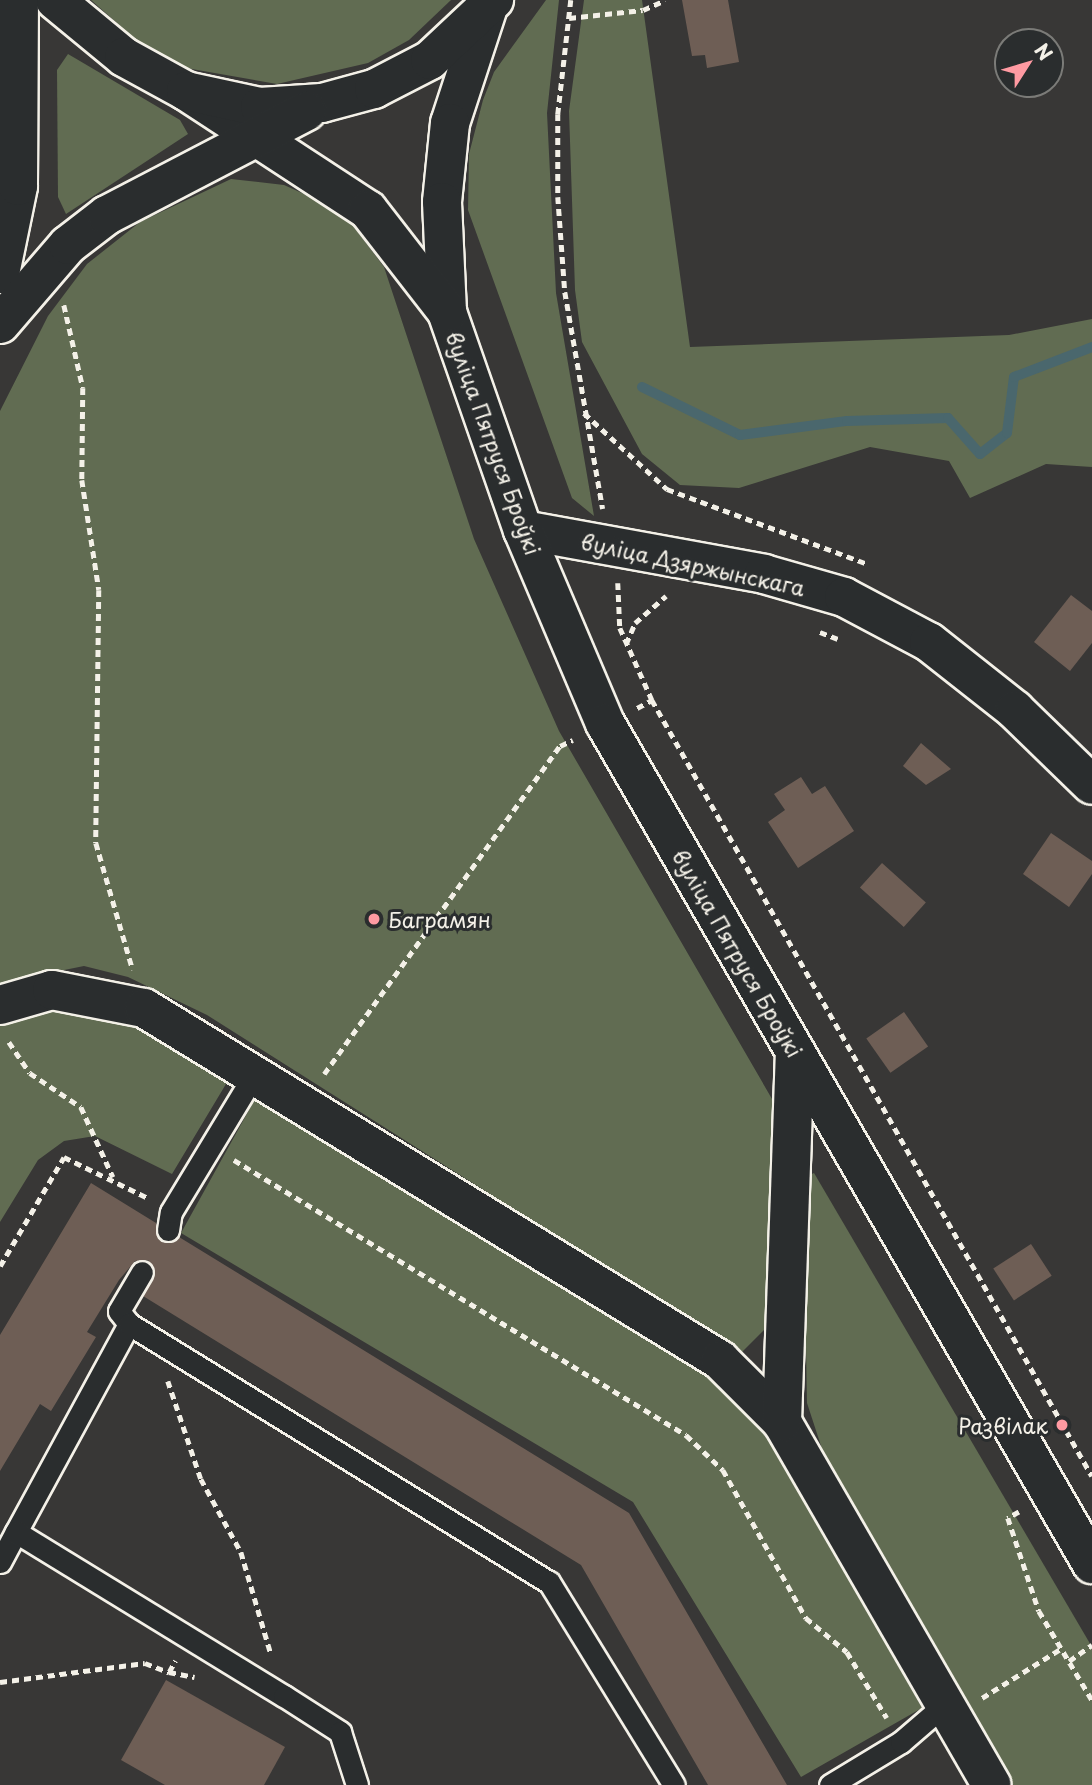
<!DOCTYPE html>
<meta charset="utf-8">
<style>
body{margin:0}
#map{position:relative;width:1092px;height:1785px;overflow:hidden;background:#383736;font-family:"Playpen Sans",sans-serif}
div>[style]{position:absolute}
.green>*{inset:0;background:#616c52}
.stream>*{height:10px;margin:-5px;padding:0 5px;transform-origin:5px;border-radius:5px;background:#4a676d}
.building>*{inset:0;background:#6e5e55;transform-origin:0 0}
.path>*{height:4.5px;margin-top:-2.25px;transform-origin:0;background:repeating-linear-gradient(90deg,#f4f1e8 0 7px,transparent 0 12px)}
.roads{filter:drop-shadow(2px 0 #f4f1e8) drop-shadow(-2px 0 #f4f1e8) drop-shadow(0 2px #f4f1e8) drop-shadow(0 -2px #f4f1e8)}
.service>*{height:21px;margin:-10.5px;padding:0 10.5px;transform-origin:10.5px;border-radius:10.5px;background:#2a2d2e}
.minor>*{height:38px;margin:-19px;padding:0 19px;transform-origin:19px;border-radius:19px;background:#2a2d2e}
.tertiary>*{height:38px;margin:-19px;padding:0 19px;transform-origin:19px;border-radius:19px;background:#2a2d2e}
.secondary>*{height:38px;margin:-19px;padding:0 19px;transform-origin:19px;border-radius:19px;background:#2a2d2e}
.primary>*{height:38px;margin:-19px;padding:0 19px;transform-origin:19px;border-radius:19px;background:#2a2d2e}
.dots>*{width:19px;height:19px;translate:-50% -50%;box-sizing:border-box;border:4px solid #2a2d2e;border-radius:50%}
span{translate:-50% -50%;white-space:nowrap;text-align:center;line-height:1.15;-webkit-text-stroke:6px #2a2d2e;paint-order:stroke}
.street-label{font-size:21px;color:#f4f1e8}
.poi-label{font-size:21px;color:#f4f1e8}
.left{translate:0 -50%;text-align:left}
.right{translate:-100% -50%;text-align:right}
.north{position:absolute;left:994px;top:28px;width:70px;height:70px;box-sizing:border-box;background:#2a2d2e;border:2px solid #7b7b78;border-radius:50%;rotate:53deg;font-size:19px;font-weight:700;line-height:28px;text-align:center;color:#f4f1e8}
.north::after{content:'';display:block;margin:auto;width:24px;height:32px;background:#ff9aa2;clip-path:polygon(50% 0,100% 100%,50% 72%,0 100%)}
</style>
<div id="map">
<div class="green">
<div style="clip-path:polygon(91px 0,451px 0,409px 40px,368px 63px,277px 84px,186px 68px,144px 47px)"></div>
<div style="clip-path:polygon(546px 0,559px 0,547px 113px,556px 293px,594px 516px,572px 498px,468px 210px,469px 154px,483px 100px,494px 72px)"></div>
<div style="clip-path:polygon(584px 0,642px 0,690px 347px,1009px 335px,1092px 319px,1092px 467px,1046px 464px,970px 498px,949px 461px,870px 447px,739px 488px,680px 485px,642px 454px,582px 342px,575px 290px,569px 111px)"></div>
<div style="clip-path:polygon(68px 54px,180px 120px,188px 134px,66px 214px,58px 197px,57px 70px)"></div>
<div style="clip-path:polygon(231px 179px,284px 185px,320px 201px,351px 223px,384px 267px,474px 539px,559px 731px,779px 1111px,766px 1328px,741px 1353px,207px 1015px,128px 977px,84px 966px,0 983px,0 411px,48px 316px,87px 264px,140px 222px)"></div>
<div style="clip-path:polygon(49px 1008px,133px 1020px,229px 1079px,172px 1174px,95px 1136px,64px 1141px,38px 1160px,0 1222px,0 1025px)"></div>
<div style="clip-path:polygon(254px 1101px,264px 1101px,727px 1388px,776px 1441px,922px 1708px,801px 1777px,633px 1502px,181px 1233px)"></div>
<div style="clip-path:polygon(814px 1173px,1092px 1647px,1092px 1785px,1013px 1785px,824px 1455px,807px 1403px,803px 1178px)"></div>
</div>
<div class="stream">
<div style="left:642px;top:387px;width:109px;rotate:26.1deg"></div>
<div style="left:740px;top:435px;width:108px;rotate:-7.5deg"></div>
<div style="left:847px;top:421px;width:101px;rotate:-1.7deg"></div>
<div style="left:948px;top:418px;width:48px;rotate:48.4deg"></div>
<div style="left:980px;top:454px;width:34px;rotate:-38deg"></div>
<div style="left:1007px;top:433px;width:56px;rotate:-82.9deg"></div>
<div style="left:1014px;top:377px;width:84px;rotate:-21deg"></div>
</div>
<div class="building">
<div style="clip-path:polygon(682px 0,728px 0,739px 62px,707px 68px,705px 55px,692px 56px)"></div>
<div style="clip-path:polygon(1071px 595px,1092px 611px,1092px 643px,1070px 671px,1034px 642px)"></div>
<div style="clip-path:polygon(921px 743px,951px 769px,926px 785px,903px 766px)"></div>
<div style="clip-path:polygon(801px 777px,812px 794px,825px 786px,854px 831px,798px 868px,768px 822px,785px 810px,774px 794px)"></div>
<div style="clip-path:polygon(1051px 833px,1092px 861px,1092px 874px,1069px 907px,1023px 874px)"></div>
<div style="left:882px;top:863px;width:59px;height:33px;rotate:42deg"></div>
<div style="left:904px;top:1012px;width:42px;height:46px;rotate:55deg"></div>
<div style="clip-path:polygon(91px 1183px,156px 1223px,160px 1240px,179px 1237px,629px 1513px,787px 1785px,708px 1785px,581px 1565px,143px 1296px,155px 1273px,148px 1260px,135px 1261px,119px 1280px,87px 1332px,96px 1337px,51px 1411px,40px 1404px,0 1471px,0 1335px)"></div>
<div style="left:1031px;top:1244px;width:38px;height:45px;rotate:57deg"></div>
<div style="clip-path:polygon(166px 1680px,285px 1747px,264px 1785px,165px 1785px,121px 1760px)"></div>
</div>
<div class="path">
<div style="left:571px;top:0;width:115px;rotate:96.5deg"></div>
<div style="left:558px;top:114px;width:83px;rotate:90deg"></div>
<div style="left:558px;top:197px;width:95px;rotate:85.8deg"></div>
<div style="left:565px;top:292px;width:220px;rotate:80.1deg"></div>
<div style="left:569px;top:18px;width:74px;rotate:-6.2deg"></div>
<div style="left:643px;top:10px;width:24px;rotate:-24deg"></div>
<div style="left:64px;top:305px;width:85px;rotate:77.1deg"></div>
<div style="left:83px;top:388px;width:92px;rotate:90.6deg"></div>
<div style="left:82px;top:480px;width:111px;rotate:81.2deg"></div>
<div style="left:99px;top:590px;width:253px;rotate:90.7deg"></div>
<div style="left:96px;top:843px;width:132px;rotate:73.8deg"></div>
<div style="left:584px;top:413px;width:113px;rotate:42.5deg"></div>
<div style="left:667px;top:489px;width:215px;rotate:20.5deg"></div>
<div style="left:618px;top:583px;width:45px;rotate:87.5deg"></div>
<div style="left:620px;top:628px;width:79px;rotate:66deg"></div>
<div style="left:652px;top:700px;width:892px;rotate:60.45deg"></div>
<div style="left:820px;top:632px;width:19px;rotate:21deg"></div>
<div style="left:626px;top:644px;width:23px;rotate:-67deg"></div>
<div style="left:635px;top:623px;width:41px;rotate:-41.1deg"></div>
<div style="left:637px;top:708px;width:17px;rotate:-28deg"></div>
<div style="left:9px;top:1042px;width:37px;rotate:56deg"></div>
<div style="left:30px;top:1073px;width:61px;rotate:33.7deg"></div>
<div style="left:81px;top:1107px;width:77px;rotate:65.4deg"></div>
<div style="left:324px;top:1074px;width:404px;rotate:-54.3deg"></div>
<div style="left:560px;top:746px;width:14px;rotate:-25deg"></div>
<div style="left:234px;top:1160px;width:529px;rotate:31.32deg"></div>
<div style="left:686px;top:1435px;width:51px;rotate:43.4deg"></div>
<div style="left:723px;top:1470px;width:170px;rotate:60.7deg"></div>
<div style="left:806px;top:1618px;width:53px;rotate:39.7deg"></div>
<div style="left:847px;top:1652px;width:77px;rotate:58.8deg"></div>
<div style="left:0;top:1266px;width:126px;rotate:-59.6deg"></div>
<div style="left:64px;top:1157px;width:93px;rotate:26deg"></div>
<div style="left:168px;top:1381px;width:103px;rotate:71.4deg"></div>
<div style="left:201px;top:1479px;width:83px;rotate:61.3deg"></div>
<div style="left:241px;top:1552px;width:106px;rotate:73.6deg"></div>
<div style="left:1019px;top:1512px;width:13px;rotate:151deg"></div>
<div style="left:1008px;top:1518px;width:98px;rotate:71.6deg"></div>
<div style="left:1039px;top:1611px;width:104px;rotate:59.2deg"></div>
<div style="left:1069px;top:1661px;width:28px;rotate:-35deg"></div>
<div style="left:169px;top:1672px;width:26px;rotate:11deg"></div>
<div style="left:0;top:1682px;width:146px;rotate:-7.5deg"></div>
<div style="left:145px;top:1663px;width:26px;rotate:21deg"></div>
<div style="left:169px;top:1672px;width:13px;rotate:-61deg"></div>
<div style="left:982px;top:1698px;width:94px;rotate:-32deg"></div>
</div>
<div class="roads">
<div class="service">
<div style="left:168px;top:1230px;width:18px;rotate:-81deg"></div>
<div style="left:171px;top:1212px;width:160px;rotate:-58.8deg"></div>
<div style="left:129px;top:1324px;width:16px;rotate:-128deg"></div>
<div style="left:119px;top:1311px;width:45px;rotate:-59.5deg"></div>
<div style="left:16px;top:1532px;width:237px;rotate:-61.5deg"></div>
<div style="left:129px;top:1324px;width:493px;rotate:31.6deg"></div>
<div style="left:549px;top:1582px;width:238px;rotate:58.4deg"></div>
<div style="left:0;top:1562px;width:34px;rotate:-62deg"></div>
<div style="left:16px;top:1532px;width:314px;rotate:31.5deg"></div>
<div style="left:284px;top:1696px;width:67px;rotate:32.7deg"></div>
<div style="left:340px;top:1732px;width:56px;rotate:72.2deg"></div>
<div style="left:830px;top:1785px;width:83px;rotate:-31.2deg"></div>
<div style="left:901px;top:1742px;width:58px;rotate:-40.8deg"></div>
</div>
<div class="minor">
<div style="left:0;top:1005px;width:54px;rotate:-16.1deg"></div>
<div style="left:52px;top:990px;width:94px;rotate:11.1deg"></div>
<div style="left:144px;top:1008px;width:675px;rotate:31.43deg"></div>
<div style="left:720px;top:1360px;width:88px;rotate:45deg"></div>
<div style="left:782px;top:1422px;width:419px;rotate:60deg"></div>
<div style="left:782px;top:1422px;width:370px;rotate:-88deg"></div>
</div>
<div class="tertiary">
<div style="left:523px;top:530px;width:245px;rotate:10.3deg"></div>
<div style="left:764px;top:574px;width:83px;rotate:16deg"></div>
<div style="left:844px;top:597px;width:96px;rotate:27.9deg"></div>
<div style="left:929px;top:642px;width:110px;rotate:38.3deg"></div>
<div style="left:1015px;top:710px;width:107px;rotate:44.2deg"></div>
</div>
<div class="secondary">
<div style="left:487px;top:10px;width:119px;rotate:108.1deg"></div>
<div style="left:450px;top:123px;width:79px;rotate:95.8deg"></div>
<div style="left:442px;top:202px;width:110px;rotate:87.4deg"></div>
<div style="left:447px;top:312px;width:231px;rotate:70.8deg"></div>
<div style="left:523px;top:530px;width:210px;rotate:67deg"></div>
<div style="left:605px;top:723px;width:972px;rotate:59.93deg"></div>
<div style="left:186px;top:91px;width:217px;rotate:33.2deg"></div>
<div style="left:368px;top:210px;width:129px;rotate:52.2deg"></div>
</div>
<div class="primary">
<div style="left:55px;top:0;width:89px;rotate:39.6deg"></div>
<div style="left:124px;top:57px;width:71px;rotate:28.7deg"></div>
<div style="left:186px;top:91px;width:76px;rotate:12.2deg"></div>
<div style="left:260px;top:107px;width:62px;rotate:-3.7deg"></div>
<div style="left:322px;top:103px;width:54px;rotate:-15.1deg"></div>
<div style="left:374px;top:89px;width:63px;rotate:-27.4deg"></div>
<div style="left:430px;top:60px;width:88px;rotate:-43.2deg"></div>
<div style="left:0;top:274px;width:90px;rotate:-78.4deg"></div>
<div style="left:18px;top:186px;width:186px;rotate:-89.7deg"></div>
<div style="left:0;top:324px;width:104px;rotate:-49.3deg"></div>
<div style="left:68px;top:245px;width:49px;rotate:-37.6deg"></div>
<div style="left:107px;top:215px;width:225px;rotate:-27.5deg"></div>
</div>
</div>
<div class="dots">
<div style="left:374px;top:919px;background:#ff9aa2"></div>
<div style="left:1062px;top:1425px;background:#ff9aa2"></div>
</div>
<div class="street-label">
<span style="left:494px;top:443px;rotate:70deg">вуліца Пятруся Броўкі</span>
<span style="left:693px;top:564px;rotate:12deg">вуліца Дзяржынскага</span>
<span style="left:738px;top:953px;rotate:60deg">вуліца Пятруся Броўкі</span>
</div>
<div class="poi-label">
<span class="left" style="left:388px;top:919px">Баграмян</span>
<span class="right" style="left:1048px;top:1425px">Развілак</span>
</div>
<div class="north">N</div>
</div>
